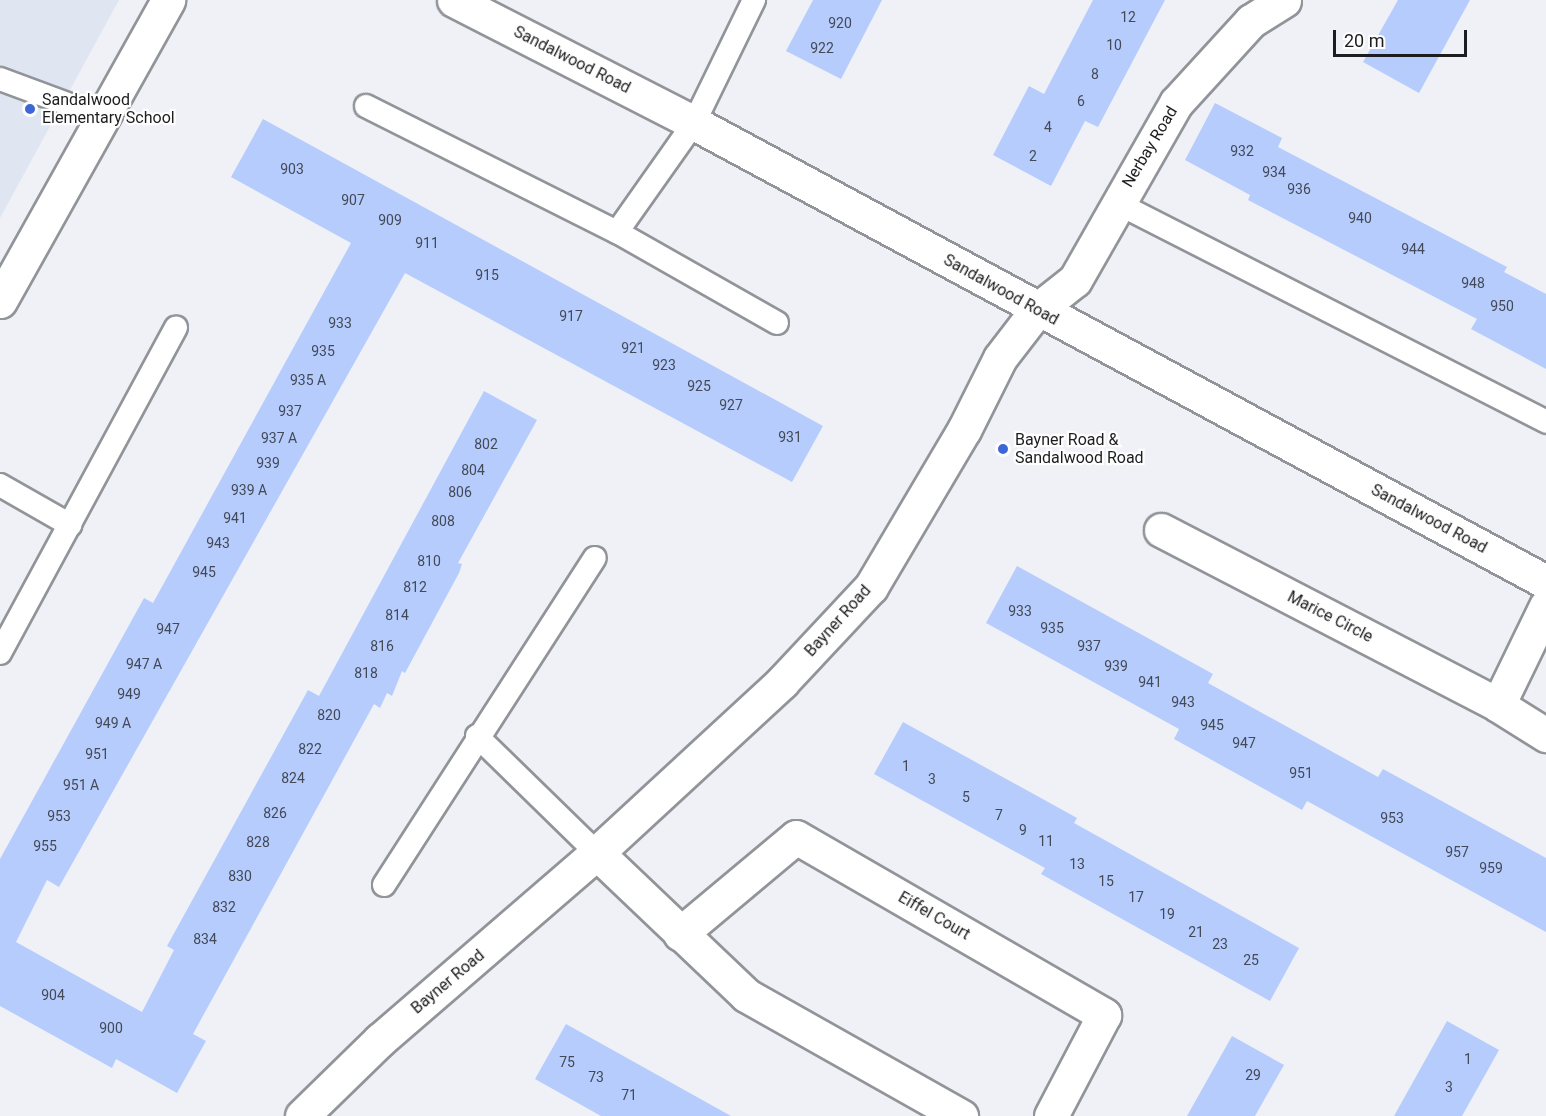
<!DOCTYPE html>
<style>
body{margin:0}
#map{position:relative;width:1546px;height:1116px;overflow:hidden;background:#eff1f7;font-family:Roboto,sans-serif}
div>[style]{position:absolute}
.built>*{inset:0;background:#dfe5f1}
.building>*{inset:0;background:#b5ccfd}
.roads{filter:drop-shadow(2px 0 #919498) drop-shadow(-2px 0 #919498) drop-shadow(0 2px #919498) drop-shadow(0 -2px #919498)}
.service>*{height:22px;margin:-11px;padding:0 11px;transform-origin:11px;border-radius:11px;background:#fff}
.minor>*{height:33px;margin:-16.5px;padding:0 16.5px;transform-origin:16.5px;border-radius:16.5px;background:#fff}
.tertiary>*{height:33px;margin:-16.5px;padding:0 16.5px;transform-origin:16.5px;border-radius:16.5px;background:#fff}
.dots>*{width:16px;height:16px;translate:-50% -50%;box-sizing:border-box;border:3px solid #fefefe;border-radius:50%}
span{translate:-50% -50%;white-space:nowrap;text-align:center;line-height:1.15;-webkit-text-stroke:4.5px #fefefe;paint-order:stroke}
.number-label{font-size:14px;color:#434956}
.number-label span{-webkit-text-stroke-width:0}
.street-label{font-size:16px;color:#1d1d1f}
.poi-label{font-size:16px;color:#1d1d1f}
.left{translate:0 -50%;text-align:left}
.scale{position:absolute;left:1333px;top:30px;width:134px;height:27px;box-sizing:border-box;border:3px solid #1d1d1f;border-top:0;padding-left:8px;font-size:18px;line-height:21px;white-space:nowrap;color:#1d1d1f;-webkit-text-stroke:4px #fefefe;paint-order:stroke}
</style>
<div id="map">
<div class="built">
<div style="clip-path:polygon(0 0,119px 0,0 218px)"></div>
</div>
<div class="building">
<div style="clip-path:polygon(813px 0,882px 0,841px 79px,786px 51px)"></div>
<div style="clip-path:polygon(1093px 0,1165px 0,1098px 127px,1085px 121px,1051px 186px,993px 155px,1029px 86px,1044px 94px)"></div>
<div style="clip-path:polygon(1398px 0,1470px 0,1419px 93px,1363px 62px)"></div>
<div style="clip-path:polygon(1215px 103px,1282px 138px,1278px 147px,1507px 267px,1504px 272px,1546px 294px,1546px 369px,1471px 329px,1477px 319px,1248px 200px,1250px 195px,1185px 160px)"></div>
<div style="clip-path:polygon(263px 119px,823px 426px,792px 482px,405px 273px,59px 887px,47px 880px,16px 942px,142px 1012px,174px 950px,167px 946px,308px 690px,319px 696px,484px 391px,537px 420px,458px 563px,462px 564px,459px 573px,405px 673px,402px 671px,392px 696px,387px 693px,380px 708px,374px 704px,193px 1034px,206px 1041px,177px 1093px,116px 1059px,112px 1068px,0 1006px,0 859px,144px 598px,153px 603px,351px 243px,231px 177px)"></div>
<div style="clip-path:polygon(1017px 566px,1213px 674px,1208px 683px,1378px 777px,1383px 769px,1546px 858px,1546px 932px,1307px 801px,1302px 810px,1174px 739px,1179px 729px,986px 623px)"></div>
<div style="clip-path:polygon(903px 722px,1077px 818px,1074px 823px,1299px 948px,1270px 1001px,1041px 874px,1045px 868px,874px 774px)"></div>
<div style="clip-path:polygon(1447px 1021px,1499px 1050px,1462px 1116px,1394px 1116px)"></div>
<div style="clip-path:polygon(566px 1024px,731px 1116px,601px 1116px,535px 1079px)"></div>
<div style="clip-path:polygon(1232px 1036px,1284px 1065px,1255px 1116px,1187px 1116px)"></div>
</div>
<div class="roads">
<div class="service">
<div style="left:0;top:79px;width:110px;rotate:20.3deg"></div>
<div style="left:366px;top:106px;width:281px;rotate:26.7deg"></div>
<div style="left:617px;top:232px;width:184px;rotate:29.6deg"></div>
<div style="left:1117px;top:203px;width:482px;rotate:27deg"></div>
<div style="left:617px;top:232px;width:133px;rotate:-54.8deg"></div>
<div style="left:694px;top:123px;width:137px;rotate:-64deg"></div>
<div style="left:0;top:485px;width:81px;rotate:29.7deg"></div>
<div style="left:0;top:653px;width:370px;rotate:-61.6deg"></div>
<div style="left:477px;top:736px;width:168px;rotate:44.3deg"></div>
<div style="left:384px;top:885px;width:389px;rotate:-57.2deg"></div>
</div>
<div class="minor">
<div style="left:454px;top:0;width:270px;rotate:27.1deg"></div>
<div style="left:694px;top:123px;width:968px;rotate:28.31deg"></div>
<div style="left:1161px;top:530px;width:380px;rotate:27.4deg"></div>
<div style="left:1498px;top:705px;width:57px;rotate:32deg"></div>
<div style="left:1498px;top:705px;width:110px;rotate:-64.1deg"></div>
<div style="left:597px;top:853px;width:206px;rotate:43.6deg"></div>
<div style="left:746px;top:995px;width:247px;rotate:29.4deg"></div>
<div style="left:680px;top:934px;width:151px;rotate:-39.9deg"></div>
<div style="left:796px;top:837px;width:356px;rotate:30deg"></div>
<div style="left:1104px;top:1015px;width:114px;rotate:117.7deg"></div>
<div style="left:302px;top:1116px;width:109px;rotate:-44.3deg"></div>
<div style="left:380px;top:1040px;width:286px;rotate:-40.8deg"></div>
<div style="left:597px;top:853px;width:252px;rotate:-42.7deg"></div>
<div style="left:782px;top:682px;width:130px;rotate:-46.9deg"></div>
<div style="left:871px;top:587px;width:182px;rotate:-59.4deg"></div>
<div style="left:964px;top:430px;width:80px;rotate:-63.4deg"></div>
<div style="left:1000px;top:358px;width:61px;rotate:-52.4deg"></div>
<div style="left:1037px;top:310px;width:48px;rotate:-38.3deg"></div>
<div style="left:1075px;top:280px;width:204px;rotate:-60.3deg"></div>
<div style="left:1176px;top:103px;width:111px;rotate:-47.6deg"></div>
<div style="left:1251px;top:21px;width:39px;rotate:-32deg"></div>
</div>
<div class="tertiary">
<div style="left:0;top:301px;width:345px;rotate:-60.8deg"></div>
</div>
</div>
<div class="dots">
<div style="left:30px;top:109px;background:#3d66d7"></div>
<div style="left:1003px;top:449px;background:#3d66d7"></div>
</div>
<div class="number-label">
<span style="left:1128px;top:17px">12</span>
<span style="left:840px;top:23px">920</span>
<span style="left:1114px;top:45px">10</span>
<span style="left:822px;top:48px">922</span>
<span style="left:1095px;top:74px">8</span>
<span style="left:1081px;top:101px">6</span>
<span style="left:1048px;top:127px">4</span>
<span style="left:1242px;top:151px">932</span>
<span style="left:1033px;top:156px">2</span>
<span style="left:292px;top:169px">903</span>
<span style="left:1274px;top:172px">934</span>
<span style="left:1299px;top:189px">936</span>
<span style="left:353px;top:200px">907</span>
<span style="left:1360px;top:218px">940</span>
<span style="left:390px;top:220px">909</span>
<span style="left:427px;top:243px">911</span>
<span style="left:1413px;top:249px">944</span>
<span style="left:487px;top:275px">915</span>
<span style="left:1473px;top:283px">948</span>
<span style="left:1502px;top:306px">950</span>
<span style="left:571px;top:316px">917</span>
<span style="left:340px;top:323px">933</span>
<span style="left:633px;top:348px">921</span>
<span style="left:323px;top:351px">935</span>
<span style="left:664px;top:365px">923</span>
<span style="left:308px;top:380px">935 A</span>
<span style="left:699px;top:386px">925</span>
<span style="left:731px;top:405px">927</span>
<span style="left:290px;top:411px">937</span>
<span style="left:790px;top:437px">931</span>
<span style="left:279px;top:438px">937 A</span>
<span style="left:486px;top:444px">802</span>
<span style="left:268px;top:463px">939</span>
<span style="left:473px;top:470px">804</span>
<span style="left:249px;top:490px">939 A</span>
<span style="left:460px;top:492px">806</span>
<span style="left:235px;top:518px">941</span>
<span style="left:443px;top:521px">808</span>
<span style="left:218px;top:543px">943</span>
<span style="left:429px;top:561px">810</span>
<span style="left:204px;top:572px">945</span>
<span style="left:415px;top:587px">812</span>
<span style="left:1020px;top:611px">933</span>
<span style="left:397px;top:615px">814</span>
<span style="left:1052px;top:628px">935</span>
<span style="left:168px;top:629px">947</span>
<span style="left:382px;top:646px">816</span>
<span style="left:1089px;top:646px">937</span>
<span style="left:144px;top:664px">947 A</span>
<span style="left:1116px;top:666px">939</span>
<span style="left:366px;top:673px">818</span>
<span style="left:1150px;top:682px">941</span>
<span style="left:129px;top:694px">949</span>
<span style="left:1183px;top:702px">943</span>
<span style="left:329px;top:715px">820</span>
<span style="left:113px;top:723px">949 A</span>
<span style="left:1212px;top:725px">945</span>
<span style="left:1244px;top:743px">947</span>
<span style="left:310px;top:749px">822</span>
<span style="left:97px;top:754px">951</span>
<span style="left:906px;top:766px">1</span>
<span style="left:1301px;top:773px">951</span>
<span style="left:293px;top:778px">824</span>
<span style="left:932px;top:779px">3</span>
<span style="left:81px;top:785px">951 A</span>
<span style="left:966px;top:797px">5</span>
<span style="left:275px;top:813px">826</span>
<span style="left:999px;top:815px">7</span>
<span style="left:59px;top:816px">953</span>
<span style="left:1392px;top:818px">953</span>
<span style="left:1023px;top:830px">9</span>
<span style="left:1046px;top:841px">11</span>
<span style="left:258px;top:842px">828</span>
<span style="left:45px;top:846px">955</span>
<span style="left:1457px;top:852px">957</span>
<span style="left:1077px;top:864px">13</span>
<span style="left:1491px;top:868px">959</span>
<span style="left:240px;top:876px">830</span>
<span style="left:1106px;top:881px">15</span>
<span style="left:1136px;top:897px">17</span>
<span style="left:224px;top:907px">832</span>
<span style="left:1167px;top:914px">19</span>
<span style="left:1196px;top:932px">21</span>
<span style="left:205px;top:939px">834</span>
<span style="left:1220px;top:944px">23</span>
<span style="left:1251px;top:960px">25</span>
<span style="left:53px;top:995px">904</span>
<span style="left:111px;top:1028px">900</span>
<span style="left:1468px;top:1059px">1</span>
<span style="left:567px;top:1062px">75</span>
<span style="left:1253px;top:1075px">29</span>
<span style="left:596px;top:1077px">73</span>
<span style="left:1449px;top:1087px">3</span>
<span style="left:629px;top:1095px">71</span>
</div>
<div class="street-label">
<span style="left:572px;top:60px;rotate:27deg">Sandalwood Road</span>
<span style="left:1150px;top:147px;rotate:-59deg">Nerbay Road</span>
<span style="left:1001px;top:290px;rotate:29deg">Sandalwood Road</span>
<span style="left:1429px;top:519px;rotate:28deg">Sandalwood Road</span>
<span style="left:1330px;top:617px;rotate:27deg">Marice Circle</span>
<span style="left:838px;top:621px;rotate:-48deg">Bayner Road</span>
<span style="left:934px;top:916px;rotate:30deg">Eiffel Court</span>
<span style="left:448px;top:982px;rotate:-40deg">Bayner Road</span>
</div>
<div class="poi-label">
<span class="left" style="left:42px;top:109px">Sandalwood<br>Elementary School</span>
<span class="left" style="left:1015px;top:449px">Bayner Road &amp;<br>Sandalwood Road</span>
</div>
<div class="scale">20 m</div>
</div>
